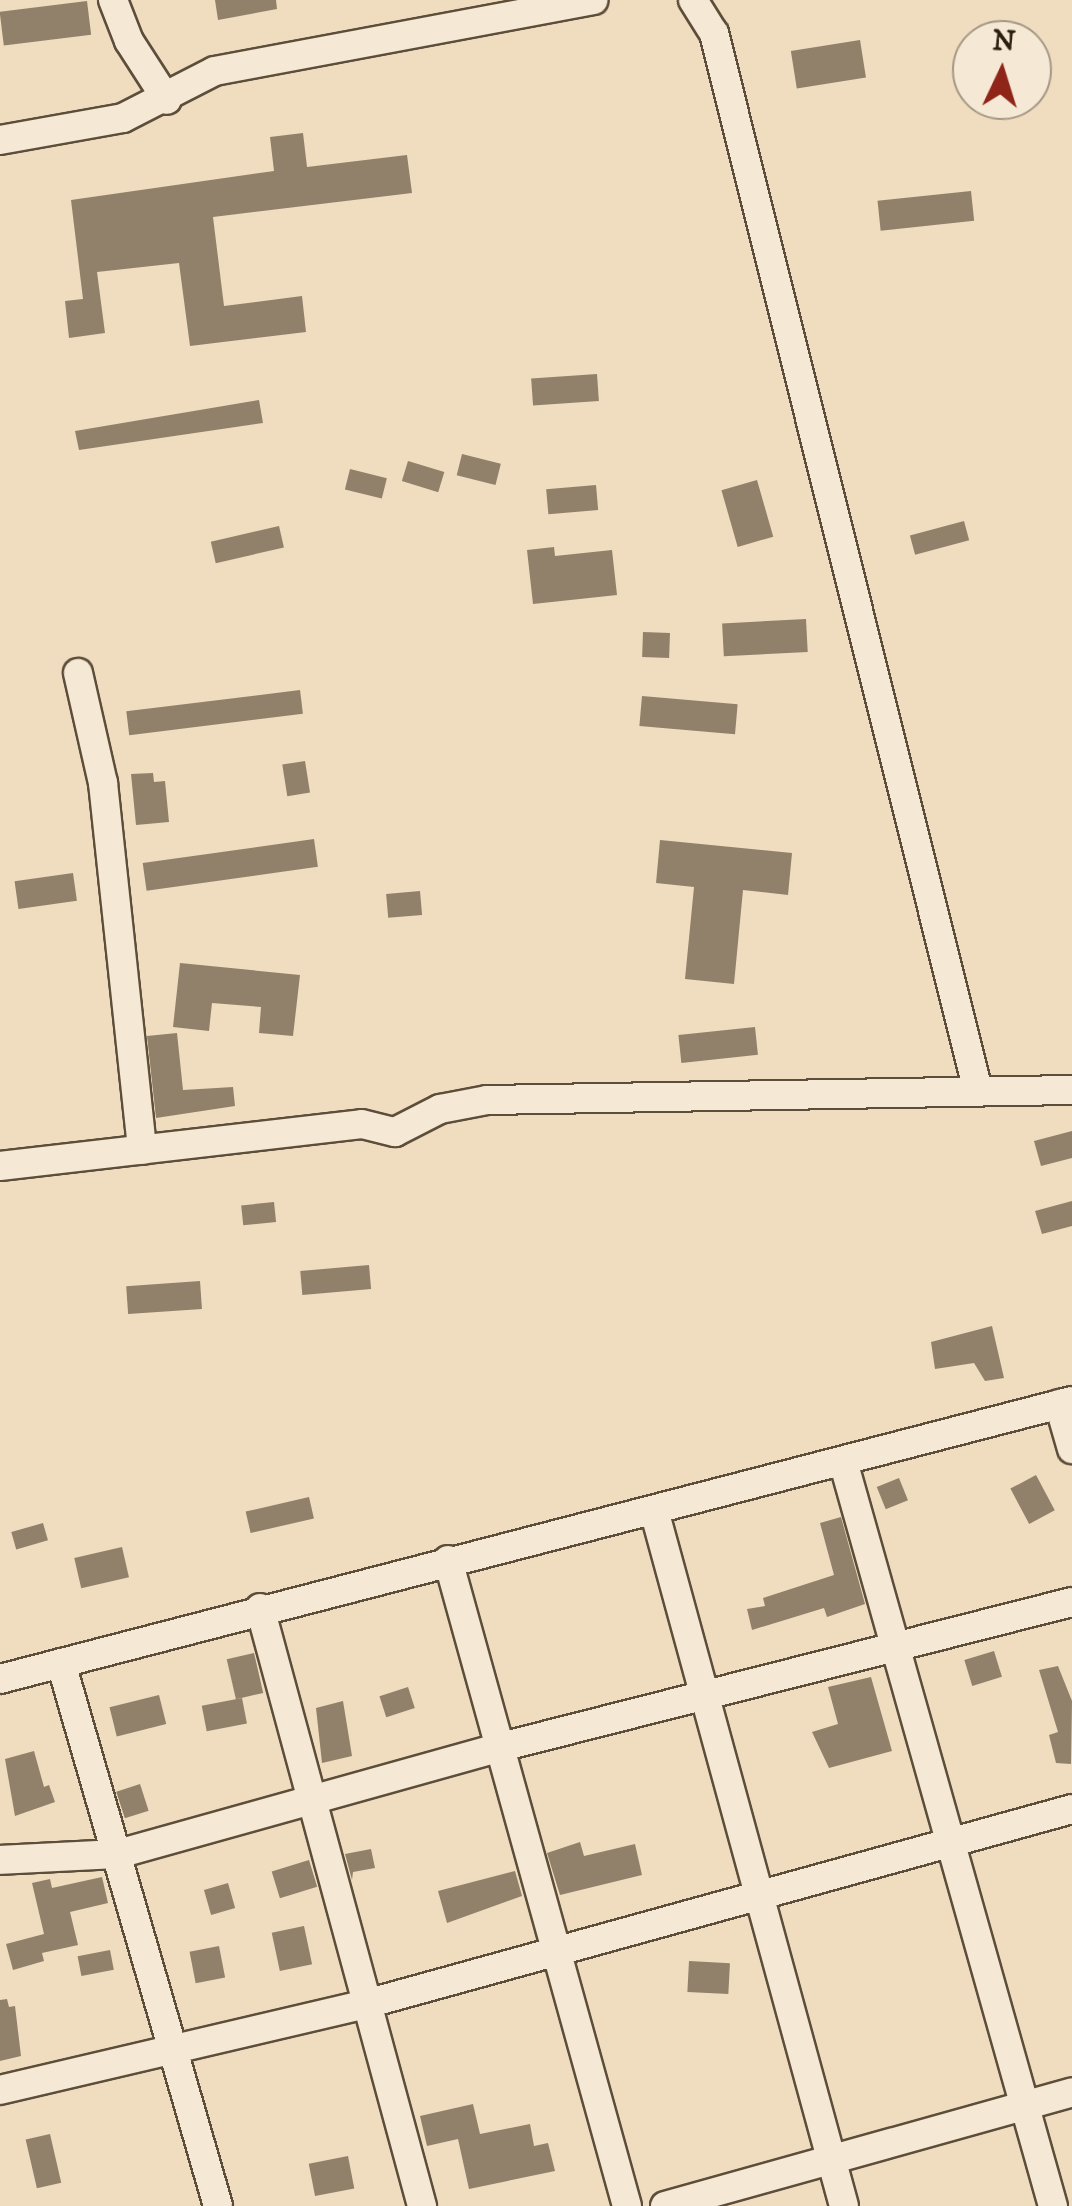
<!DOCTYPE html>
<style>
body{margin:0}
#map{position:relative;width:1072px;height:2206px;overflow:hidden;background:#f0dcbf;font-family:"IM FELL DW Pica",serif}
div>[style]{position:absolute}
.building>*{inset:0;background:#91816a;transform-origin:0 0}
.roads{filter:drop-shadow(2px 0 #5c4e3a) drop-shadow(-2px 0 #5c4e3a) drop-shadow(0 2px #5c4e3a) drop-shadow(0 -2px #5c4e3a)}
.minor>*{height:28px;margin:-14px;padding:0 14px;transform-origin:14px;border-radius:14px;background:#f5e8d5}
span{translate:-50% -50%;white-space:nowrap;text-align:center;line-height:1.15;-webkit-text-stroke:8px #f5e8d5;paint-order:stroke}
.north{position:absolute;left:952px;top:20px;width:100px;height:100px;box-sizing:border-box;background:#f5e8d5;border:2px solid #a49785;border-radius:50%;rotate:4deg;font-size:28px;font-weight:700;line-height:40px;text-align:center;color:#2a1e0e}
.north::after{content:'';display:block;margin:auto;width:35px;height:45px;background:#8f2418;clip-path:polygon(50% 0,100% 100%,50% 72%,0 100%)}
</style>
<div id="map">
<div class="building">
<div style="clip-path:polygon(215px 0,276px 0,277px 9px,218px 20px)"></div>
<div style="left:87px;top:1px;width:34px;height:88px;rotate:83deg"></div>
<div style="left:860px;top:40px;width:38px;height:70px;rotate:81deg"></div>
<div style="clip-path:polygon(303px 133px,307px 167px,407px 155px,412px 193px,213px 217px,224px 306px,302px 296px,306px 332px,190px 346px,179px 263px,97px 272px,105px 333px,69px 338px,65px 301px,83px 299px,71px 200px,274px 171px,270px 137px)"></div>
<div style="left:971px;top:191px;width:30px;height:94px;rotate:84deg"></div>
<div style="left:597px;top:374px;width:27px;height:66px;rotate:86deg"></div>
<div style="clip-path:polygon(259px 400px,263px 423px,79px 450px,75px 431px)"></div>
<div style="left:462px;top:454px;width:40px;height:22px;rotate:14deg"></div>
<div style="left:408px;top:461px;width:38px;height:21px;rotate:17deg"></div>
<div style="left:350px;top:469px;width:38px;height:21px;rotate:14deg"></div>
<div style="left:757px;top:480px;width:59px;height:37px;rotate:74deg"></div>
<div style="left:596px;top:485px;width:25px;height:50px;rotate:85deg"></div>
<div style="left:964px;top:521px;width:20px;height:56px;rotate:75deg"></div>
<div style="left:279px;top:526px;width:22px;height:70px;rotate:77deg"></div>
<div style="clip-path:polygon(554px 547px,555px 556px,612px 550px,617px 595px,533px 604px,527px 550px)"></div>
<div style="left:806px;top:619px;width:33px;height:84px;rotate:87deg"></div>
<div style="left:643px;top:632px;width:27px;height:25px;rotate:2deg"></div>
<div style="left:300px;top:690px;width:24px;height:175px;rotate:83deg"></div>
<div style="left:642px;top:696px;width:96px;height:30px;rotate:5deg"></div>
<div style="left:305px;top:761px;width:32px;height:23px;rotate:81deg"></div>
<div style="clip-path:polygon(153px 773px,154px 782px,165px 781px,169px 822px,136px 825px,131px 774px)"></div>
<div style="left:314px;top:839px;width:28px;height:173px;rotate:82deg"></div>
<div style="clip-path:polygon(660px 840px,792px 853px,788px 895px,743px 890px,734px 984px,685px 979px,694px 887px,656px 883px)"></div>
<div style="left:73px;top:873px;width:28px;height:59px;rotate:82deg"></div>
<div style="left:420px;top:891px;width:24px;height:34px;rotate:85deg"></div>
<div style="clip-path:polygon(180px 963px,300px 975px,293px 1036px,259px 1033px,261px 1007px,212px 1003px,209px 1031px,173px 1027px)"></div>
<div style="left:755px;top:1027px;width:28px;height:77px;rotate:84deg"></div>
<div style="clip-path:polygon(177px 1033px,183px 1090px,233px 1087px,235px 1106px,156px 1118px,147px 1036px)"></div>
<div style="clip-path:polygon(1072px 1131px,1072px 1158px,1041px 1166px,1034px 1141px)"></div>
<div style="clip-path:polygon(1072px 1201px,1072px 1226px,1042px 1234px,1035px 1211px)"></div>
<div style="left:274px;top:1202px;width:20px;height:33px;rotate:84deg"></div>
<div style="left:369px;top:1265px;width:24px;height:69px;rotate:85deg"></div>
<div style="left:200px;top:1281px;width:28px;height:74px;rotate:86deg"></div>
<div style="clip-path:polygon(992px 1326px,1004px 1378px,985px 1381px,974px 1363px,935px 1369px,931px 1342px)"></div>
<div style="left:1036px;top:1475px;width:40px;height:29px;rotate:62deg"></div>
<div style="left:899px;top:1478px;width:24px;height:24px;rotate:68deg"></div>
<div style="left:309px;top:1497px;width:22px;height:65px;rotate:77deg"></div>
<div style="clip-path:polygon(841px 1517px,865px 1604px,827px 1617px,824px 1608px,752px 1630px,747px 1609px,765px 1606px,763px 1598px,834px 1575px,820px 1523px)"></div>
<div style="left:43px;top:1523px;width:18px;height:33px;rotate:74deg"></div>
<div style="left:122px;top:1547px;width:31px;height:49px;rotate:77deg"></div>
<div style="left:994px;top:1651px;width:27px;height:31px;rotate:73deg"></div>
<div style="left:254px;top:1653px;width:41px;height:28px;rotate:77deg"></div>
<div style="clip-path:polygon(1058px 1666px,1072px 1701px,1071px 1764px,1056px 1763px,1049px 1735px,1058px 1732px,1039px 1670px)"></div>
<div style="clip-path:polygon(871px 1677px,892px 1751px,829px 1768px,812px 1732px,838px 1724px,828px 1687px)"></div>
<div style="left:408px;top:1687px;width:22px;height:30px;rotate:72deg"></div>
<div style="left:159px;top:1695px;width:30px;height:51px;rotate:76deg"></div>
<div style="left:242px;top:1698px;width:26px;height:41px;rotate:79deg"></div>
<div style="clip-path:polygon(343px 1701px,352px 1756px,322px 1763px,316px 1708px)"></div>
<div style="clip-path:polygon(34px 1751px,44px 1787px,49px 1785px,55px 1802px,15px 1816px,5px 1759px)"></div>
<div style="left:140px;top:1784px;width:28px;height:25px;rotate:72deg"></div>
<div style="clip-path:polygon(580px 1842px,584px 1856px,635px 1844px,642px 1875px,560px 1895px,547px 1853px)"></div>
<div style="clip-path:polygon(371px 1849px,375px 1868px,353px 1872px,352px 1880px,345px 1854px)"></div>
<div style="left:309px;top:1860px;width:28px;height:39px;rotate:73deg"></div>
<div style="clip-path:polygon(515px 1871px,522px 1896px,447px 1923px,438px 1891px)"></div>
<div style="clip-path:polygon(102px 1877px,108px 1903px,70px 1912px,78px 1945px,42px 1953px,44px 1961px,13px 1970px,6px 1944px,44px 1934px,32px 1883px,50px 1879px,52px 1888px)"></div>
<div style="left:228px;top:1883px;width:26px;height:25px;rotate:74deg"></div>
<div style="left:304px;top:1926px;width:39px;height:33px;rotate:78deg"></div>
<div style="left:219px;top:1946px;width:32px;height:30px;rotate:79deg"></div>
<div style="left:110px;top:1950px;width:20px;height:33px;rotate:79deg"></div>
<div style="left:689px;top:1961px;width:41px;height:31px;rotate:3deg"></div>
<div style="clip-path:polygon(7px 1999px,9px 2007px,15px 2006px,21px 2056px,0 2061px,0 2000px)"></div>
<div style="clip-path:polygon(473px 2104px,480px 2134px,530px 2124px,534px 2146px,548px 2143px,555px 2171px,469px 2189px,458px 2139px,427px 2146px,420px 2116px)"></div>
<div style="left:50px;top:2134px;width:50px;height:25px;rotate:77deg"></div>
<div style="left:348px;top:2156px;width:33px;height:40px;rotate:79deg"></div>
</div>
<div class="roads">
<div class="minor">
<div style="left:113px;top:0;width:44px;rotate:68.7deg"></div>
<div style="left:129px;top:41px;width:70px;rotate:57.2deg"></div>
<div style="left:693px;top:0;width:39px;rotate:58deg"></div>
<div style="left:714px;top:33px;width:1090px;rotate:75.99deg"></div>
<div style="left:0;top:140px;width:125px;rotate:-10.1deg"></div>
<div style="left:123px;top:118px;width:103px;rotate:-27.1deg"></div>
<div style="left:215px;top:71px;width:385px;rotate:-10.6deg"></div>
<div style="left:78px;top:673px;width:113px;rotate:77.2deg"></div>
<div style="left:103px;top:783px;width:369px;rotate:83.9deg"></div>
<div style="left:0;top:1166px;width:364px;rotate:-6.6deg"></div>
<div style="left:362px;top:1124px;width:34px;rotate:14deg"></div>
<div style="left:395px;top:1132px;width:51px;rotate:-27.1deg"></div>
<div style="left:440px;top:1109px;width:48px;rotate:-10.8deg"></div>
<div style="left:487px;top:1100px;width:585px;rotate:-0.98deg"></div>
<div style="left:1059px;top:1404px;width:47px;rotate:73.9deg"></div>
<div style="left:843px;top:1461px;width:774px;rotate:74.26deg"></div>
<div style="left:654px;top:1510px;width:721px;rotate:74.73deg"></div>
<div style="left:448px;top:1560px;width:670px;rotate:74.51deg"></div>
<div style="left:260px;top:1608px;width:620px;rotate:74.84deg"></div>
<div style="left:61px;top:1663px;width:565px;rotate:73.87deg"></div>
<div style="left:0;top:1679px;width:1107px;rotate:-14.54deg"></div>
<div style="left:0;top:1860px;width:118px;rotate:-2.9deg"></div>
<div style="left:118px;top:1854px;width:394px;rotate:-15.6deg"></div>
<div style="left:497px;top:1748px;width:593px;rotate:-14.25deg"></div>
<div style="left:0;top:2090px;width:376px;rotate:-13.2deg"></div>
<div style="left:366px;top:2004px;width:732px;rotate:-15.44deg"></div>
<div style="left:665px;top:2206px;width:423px;rotate:-15.6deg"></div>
</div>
</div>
<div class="north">N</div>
</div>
